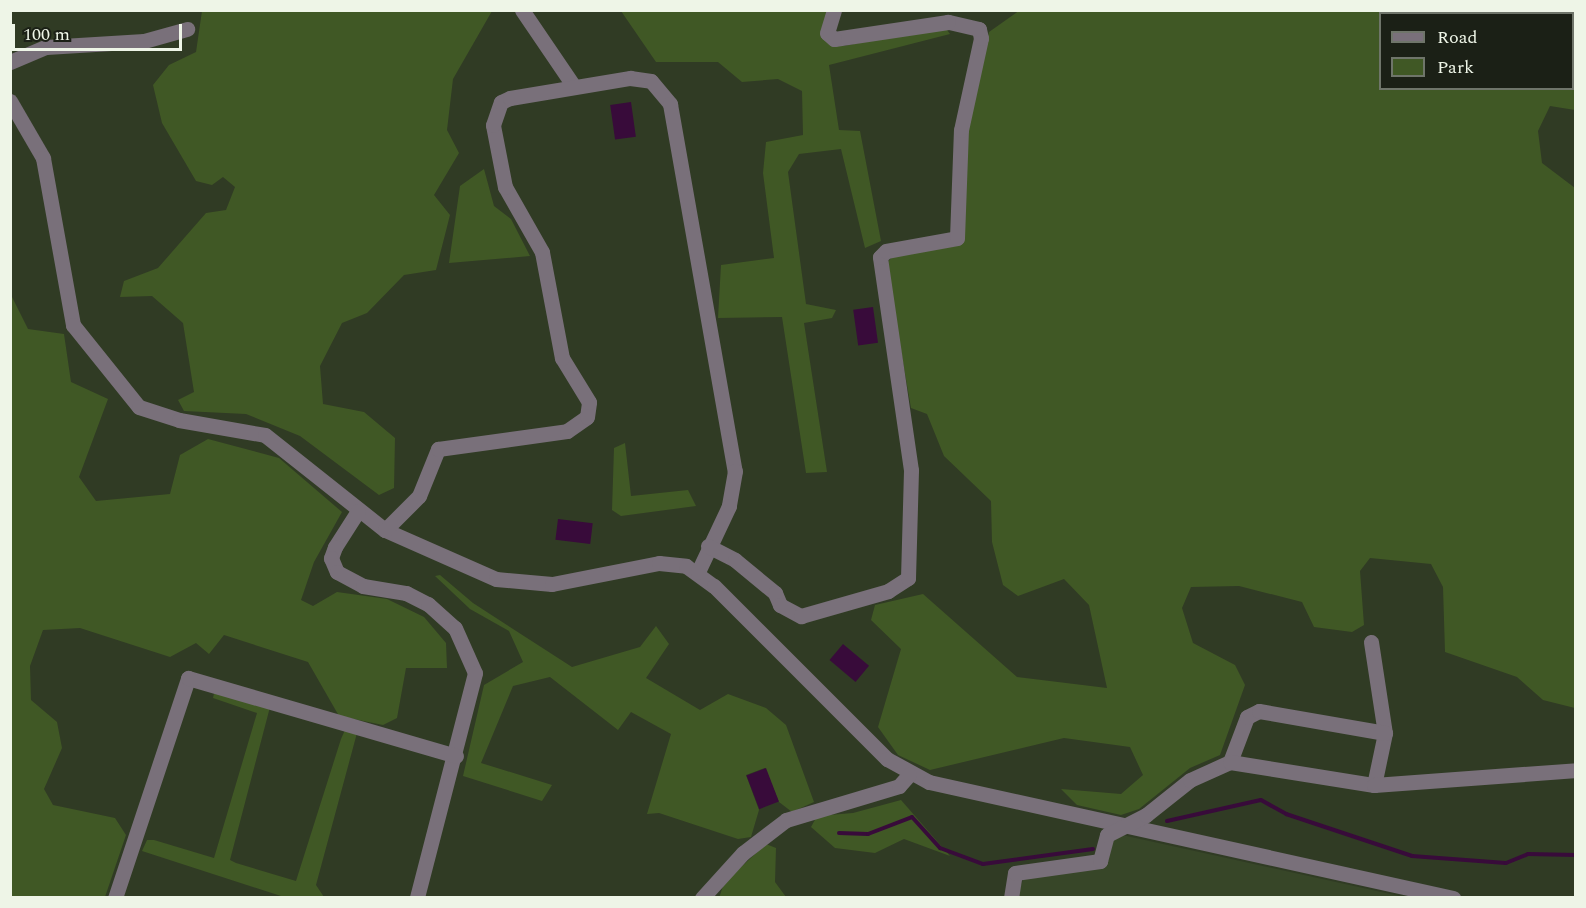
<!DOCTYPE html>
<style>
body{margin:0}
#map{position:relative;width:1586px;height:908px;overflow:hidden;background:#303b24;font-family:Spectral,serif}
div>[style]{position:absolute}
.built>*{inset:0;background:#374628}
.green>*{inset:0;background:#405825}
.water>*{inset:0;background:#380b3a;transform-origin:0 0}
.stream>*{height:4px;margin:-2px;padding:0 2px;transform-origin:2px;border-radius:2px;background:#380b3a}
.minor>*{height:15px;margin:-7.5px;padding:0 7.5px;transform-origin:7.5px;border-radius:7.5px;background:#79707a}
span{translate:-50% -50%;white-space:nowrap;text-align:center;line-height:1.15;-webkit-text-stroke:4.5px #1b2016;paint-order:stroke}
.frame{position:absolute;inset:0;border:12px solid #eef5e7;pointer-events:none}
.legend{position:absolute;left:1379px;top:12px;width:195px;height:78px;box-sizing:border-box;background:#1b2016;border:2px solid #6f756a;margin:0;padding:8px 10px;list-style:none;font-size:18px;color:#eef5e7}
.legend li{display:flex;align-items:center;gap:12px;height:30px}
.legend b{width:30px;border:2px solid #6f756a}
.scale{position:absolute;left:12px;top:24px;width:170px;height:27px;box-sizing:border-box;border:3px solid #eef5e7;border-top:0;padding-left:8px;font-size:18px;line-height:21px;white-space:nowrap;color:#eef5e7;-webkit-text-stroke:4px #1b2016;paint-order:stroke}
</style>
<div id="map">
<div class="built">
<div style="clip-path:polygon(1113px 833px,1404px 897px,1017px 898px,1025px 874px,1106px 865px)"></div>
</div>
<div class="green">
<div style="clip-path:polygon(evenodd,1020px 10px,1575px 11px,1575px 110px,1550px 106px,1538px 131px,1542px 163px,1575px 188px,1575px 708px,1543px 700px,1517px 677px,1445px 652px,1443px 587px,1431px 564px,1370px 558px,1360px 571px,1364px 625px,1352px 632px,1314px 627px,1302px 602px,1239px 586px,1191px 587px,1182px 608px,1193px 643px,1235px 665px,1245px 685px,1220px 755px,1190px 768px,1139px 809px,1121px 815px,1077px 805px,1061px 789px,1121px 794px,1143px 775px,1130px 747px,1064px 738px,930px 770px,898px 755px,878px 727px,901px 649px,871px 620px,875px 605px,923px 594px,1017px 677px,1107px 688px,1089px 605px,1064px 579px,1018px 596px,1003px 585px,992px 542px,991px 501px,944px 456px,927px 414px,911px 408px,886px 264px,892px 257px,961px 245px,967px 131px,989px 32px,1020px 10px,1380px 14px,1572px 14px,1572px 88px,1380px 88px,1380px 14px)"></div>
<div style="clip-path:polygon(202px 11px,492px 11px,453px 79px,447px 130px,459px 153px,434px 195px,450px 215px,436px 270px,404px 275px,367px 313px,342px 323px,320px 366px,323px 404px,364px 412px,395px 438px,394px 488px,379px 495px,300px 436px,246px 414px,184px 411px,178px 400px,194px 392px,183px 323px,152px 296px,120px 297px,124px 281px,158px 268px,206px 213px,226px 210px,235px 187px,223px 177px,212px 185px,196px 181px,162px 123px,153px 85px,169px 65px,196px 52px)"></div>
<div style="clip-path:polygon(621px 11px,829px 11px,822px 27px,844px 46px,944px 26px,950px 34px,829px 65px,839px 130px,860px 131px,881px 241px,865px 248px,841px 149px,799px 154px,788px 172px,806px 304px,836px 310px,832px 318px,804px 323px,827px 472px,806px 473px,782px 317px,718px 318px,721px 265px,774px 258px,763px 173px,766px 142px,803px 135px,802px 91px,778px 79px,742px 82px,718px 62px,656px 62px)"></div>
<div style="clip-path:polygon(484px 169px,494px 206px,511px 219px,530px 256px,449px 263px,460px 186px)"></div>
<div style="clip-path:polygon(10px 293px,28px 329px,64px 334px,71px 382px,108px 399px,79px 477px,96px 501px,170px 494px,180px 455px,208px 439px,279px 458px,342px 512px,314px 562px,301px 600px,313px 606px,337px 592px,387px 599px,424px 617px,446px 643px,447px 668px,406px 668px,397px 718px,383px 725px,339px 716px,308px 662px,224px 635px,209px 654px,196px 643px,170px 657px,80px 628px,43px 630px,30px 666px,31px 700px,57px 722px,62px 748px,44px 789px,53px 805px,115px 818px,126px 835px,105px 897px,11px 897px)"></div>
<div style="clip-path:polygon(625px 443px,631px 496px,688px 490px,696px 506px,621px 516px,612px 510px,614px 448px)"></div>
<div style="clip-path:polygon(440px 575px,473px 603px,572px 667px,640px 647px,656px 626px,669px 644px,646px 678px,700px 710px,728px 694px,766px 708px,786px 725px,814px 802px,792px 812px,779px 802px,765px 768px,746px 775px,759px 810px,751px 837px,738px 839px,659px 813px,647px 814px,671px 734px,631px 712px,618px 730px,550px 677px,513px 686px,481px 763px,552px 785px,542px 801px,463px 776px,484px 685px,523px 662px,509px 631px,470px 609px,435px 576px)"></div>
<div style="clip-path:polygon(215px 689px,270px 707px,230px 860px,236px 863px,296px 881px,341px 739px,345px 730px,357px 733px,316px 885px,324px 897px,284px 897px,142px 851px,147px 840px,154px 840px,214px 858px,257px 713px,213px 698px)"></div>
<div style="clip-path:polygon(901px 800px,950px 856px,904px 839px,875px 853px,835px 848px,811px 827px,817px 816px,853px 813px)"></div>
<div style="clip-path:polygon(766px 844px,776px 848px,775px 882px,786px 897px,719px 898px,724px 883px)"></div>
</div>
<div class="water">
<div style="left:631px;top:102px;width:35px;height:21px;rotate:82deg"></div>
<div style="left:873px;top:307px;width:36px;height:20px;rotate:82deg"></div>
<div style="left:558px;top:519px;width:35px;height:21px;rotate:7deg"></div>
<div style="left:843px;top:644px;width:34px;height:21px;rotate:40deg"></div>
<div style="left:766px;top:768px;width:36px;height:21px;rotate:69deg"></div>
</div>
<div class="stream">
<div style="left:1167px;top:821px;width:96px;rotate:-12.6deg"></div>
<div style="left:1261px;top:800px;width:29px;rotate:29deg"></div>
<div style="left:1286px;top:814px;width:133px;rotate:18.4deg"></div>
<div style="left:1412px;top:856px;width:94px;rotate:4.3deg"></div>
<div style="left:1506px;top:863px;width:24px;rotate:-22deg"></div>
<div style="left:1528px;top:854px;width:48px;rotate:1.2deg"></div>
<div style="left:839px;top:833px;width:29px;rotate:2deg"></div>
<div style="left:868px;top:834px;width:47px;rotate:-21.1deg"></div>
<div style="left:912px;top:817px;width:42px;rotate:47.9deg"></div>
<div style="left:940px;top:848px;width:46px;rotate:20.4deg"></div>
<div style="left:983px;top:864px;width:111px;rotate:-7.8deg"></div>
</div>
<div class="minor">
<div style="left:522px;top:10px;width:91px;rotate:55.8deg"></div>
<div style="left:10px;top:62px;width:39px;rotate:-23deg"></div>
<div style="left:46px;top:47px;width:98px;rotate:-3.5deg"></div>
<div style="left:144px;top:41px;width:45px;rotate:-15.6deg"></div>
<div style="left:10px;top:101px;width:66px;rotate:59.9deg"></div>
<div style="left:43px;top:158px;width:170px;rotate:79.8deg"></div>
<div style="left:73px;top:325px;width:105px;rotate:51.2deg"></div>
<div style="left:139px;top:407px;width:42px;rotate:18deg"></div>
<div style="left:179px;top:420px;width:87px;rotate:9.9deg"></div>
<div style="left:265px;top:435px;width:153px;rotate:38.4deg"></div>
<div style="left:385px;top:530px;width:121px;rotate:23.8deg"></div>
<div style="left:496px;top:579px;width:56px;rotate:5.1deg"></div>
<div style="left:552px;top:584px;width:109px;rotate:-11.1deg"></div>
<div style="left:659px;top:563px;width:27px;rotate:6deg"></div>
<div style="left:686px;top:566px;width:34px;rotate:36deg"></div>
<div style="left:714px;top:586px;width:245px;rotate:45deg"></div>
<div style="left:887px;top:759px;width:48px;rotate:28.7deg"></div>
<div style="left:929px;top:782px;width:537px;rotate:12.48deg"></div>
<div style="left:358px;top:511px;width:43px;rotate:122.6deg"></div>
<div style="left:335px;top:547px;width:12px;rotate:110deg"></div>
<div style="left:331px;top:558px;width:15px;rotate:67deg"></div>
<div style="left:337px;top:572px;width:30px;rotate:28deg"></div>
<div style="left:363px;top:586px;width:44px;rotate:9.2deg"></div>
<div style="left:406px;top:593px;width:25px;rotate:27deg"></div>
<div style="left:428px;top:604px;width:36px;rotate:42deg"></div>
<div style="left:455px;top:628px;width:49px;rotate:66deg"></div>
<div style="left:475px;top:673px;width:232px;rotate:104.5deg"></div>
<div style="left:385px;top:530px;width:48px;rotate:-45deg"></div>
<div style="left:419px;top:496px;width:51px;rotate:-68deg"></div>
<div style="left:438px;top:449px;width:130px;rotate:-7.9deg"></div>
<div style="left:567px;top:431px;width:24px;rotate:-35deg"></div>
<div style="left:587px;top:417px;width:15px;rotate:-82deg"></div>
<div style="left:589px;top:402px;width:52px;rotate:-121.5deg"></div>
<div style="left:562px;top:358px;width:108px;rotate:-100.7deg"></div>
<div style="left:542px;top:252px;width:75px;rotate:-119.6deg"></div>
<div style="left:505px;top:187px;width:63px;rotate:-101deg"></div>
<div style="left:493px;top:125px;width:24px;rotate:-71deg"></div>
<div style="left:501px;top:102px;width:10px;rotate:-24deg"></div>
<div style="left:510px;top:98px;width:122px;rotate:-9.5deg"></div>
<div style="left:630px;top:78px;width:21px;rotate:8deg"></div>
<div style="left:651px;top:81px;width:30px;rotate:50deg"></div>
<div style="left:670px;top:104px;width:373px;rotate:80deg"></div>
<div style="left:735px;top:471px;width:36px;rotate:100deg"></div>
<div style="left:729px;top:506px;width:73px;rotate:115.2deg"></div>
<div style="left:708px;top:546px;width:30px;rotate:27deg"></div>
<div style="left:735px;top:560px;width:52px;rotate:39.5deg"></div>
<div style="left:775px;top:593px;width:13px;rotate:67deg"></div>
<div style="left:780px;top:605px;width:24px;rotate:28deg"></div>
<div style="left:801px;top:616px;width:91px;rotate:-16deg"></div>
<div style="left:888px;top:591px;width:24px;rotate:-33deg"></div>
<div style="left:908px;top:578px;width:108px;rotate:-88.4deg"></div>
<div style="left:911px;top:470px;width:215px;rotate:-98.3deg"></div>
<div style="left:880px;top:257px;width:8px;rotate:-45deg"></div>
<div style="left:886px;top:251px;width:72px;rotate:-10.4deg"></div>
<div style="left:957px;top:238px;width:108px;rotate:-87.9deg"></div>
<div style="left:961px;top:130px;width:94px;rotate:-77.7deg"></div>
<div style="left:981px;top:38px;width:9px;rotate:-103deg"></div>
<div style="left:979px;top:29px;width:32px;rotate:-167deg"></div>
<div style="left:948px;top:22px;width:115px;rotate:171.5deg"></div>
<div style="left:834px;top:39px;width:9px;rotate:-139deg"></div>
<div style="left:827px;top:33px;width:24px;rotate:-73deg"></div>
<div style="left:1371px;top:642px;width:92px;rotate:81.3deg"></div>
<div style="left:1385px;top:733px;width:53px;rotate:101.9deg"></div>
<div style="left:1230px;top:762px;width:48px;rotate:-69.3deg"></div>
<div style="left:1247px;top:717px;width:13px;rotate:-27deg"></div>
<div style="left:1259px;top:711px;width:128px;rotate:9.9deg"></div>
<div style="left:115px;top:898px;width:232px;rotate:-71.6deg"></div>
<div style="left:188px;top:678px;width:279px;rotate:16.2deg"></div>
<div style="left:702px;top:898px;width:61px;rotate:-47.7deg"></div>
<div style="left:743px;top:853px;width:54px;rotate:-37.5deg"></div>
<div style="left:786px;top:820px;width:118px;rotate:-16.7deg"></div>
<div style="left:899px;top:786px;width:15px;rotate:-48deg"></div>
<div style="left:1011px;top:898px;width:25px;rotate:-81deg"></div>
<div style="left:1015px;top:873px;width:86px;rotate:-8deg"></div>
<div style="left:1100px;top:861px;width:27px;rotate:-75deg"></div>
<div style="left:1107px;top:835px;width:44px;rotate:-27.1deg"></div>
<div style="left:1146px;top:815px;width:56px;rotate:-38.5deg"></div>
<div style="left:1190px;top:780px;width:44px;rotate:-24.2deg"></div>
<div style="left:1230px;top:762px;width:146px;rotate:9.1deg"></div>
<div style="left:1374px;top:785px;width:203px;rotate:-4.2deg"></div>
</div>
<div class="frame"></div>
<ul class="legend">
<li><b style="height:8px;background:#79707a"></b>Road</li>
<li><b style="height:16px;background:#405825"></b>Park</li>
</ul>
<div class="scale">100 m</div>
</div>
